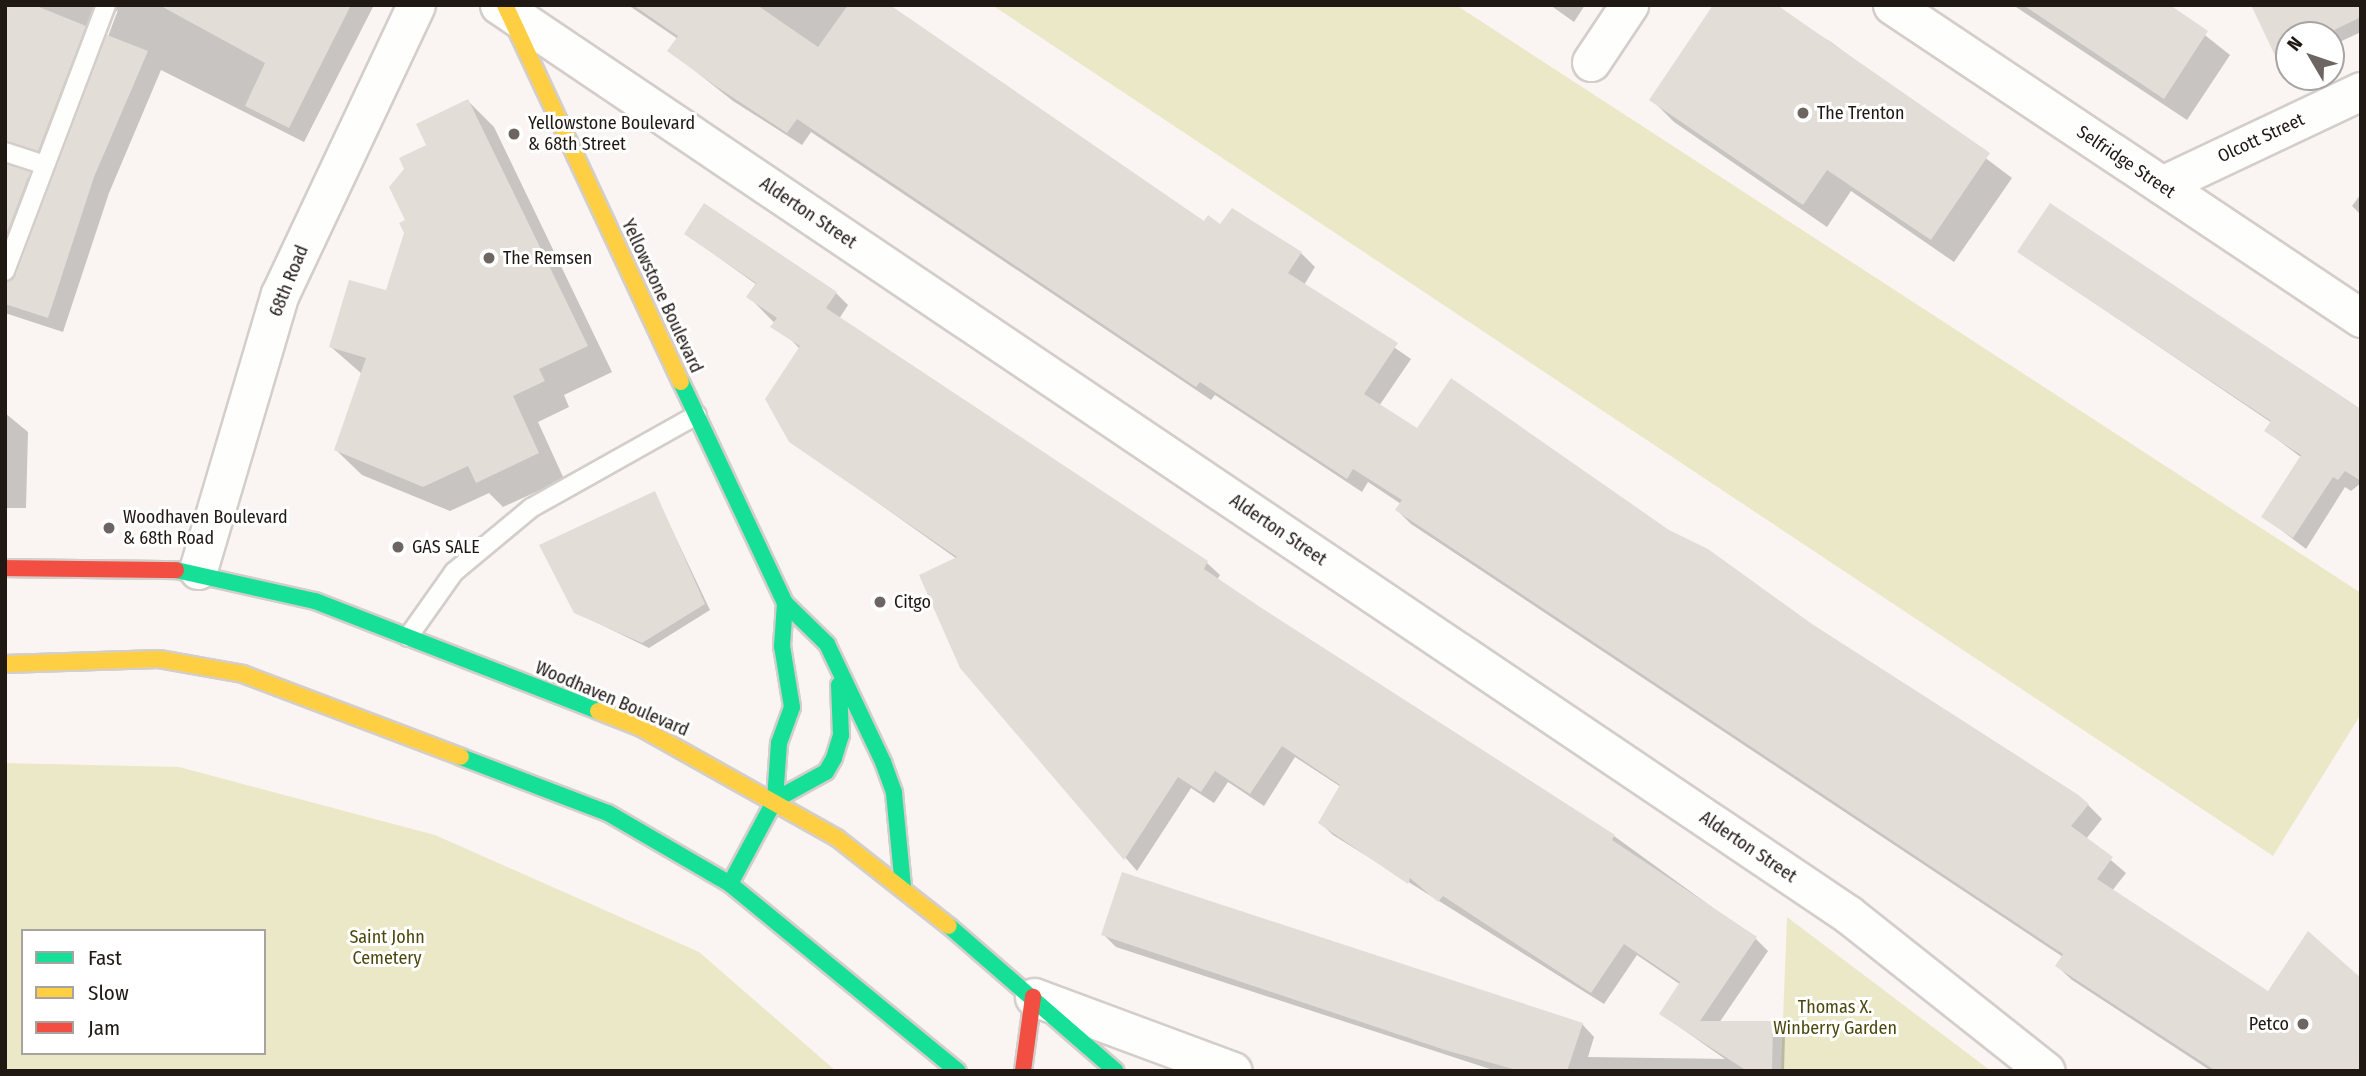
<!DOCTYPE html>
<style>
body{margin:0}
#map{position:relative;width:2366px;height:1076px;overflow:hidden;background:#faf5f2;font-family:"Fira Sans Condensed",sans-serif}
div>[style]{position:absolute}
.green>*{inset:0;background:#ebe8c8}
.shadow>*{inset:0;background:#0003}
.building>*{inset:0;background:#e2ddd7}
.roads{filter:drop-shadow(2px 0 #d4ceca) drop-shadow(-2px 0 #d4ceca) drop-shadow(0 2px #d4ceca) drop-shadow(0 -2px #d4ceca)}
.lane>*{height:18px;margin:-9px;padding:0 9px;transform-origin:9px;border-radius:9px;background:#fefefd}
.street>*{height:37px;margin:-18.5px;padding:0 18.5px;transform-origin:18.5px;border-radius:18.5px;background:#fefefd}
.fast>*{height:16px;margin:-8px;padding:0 8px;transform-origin:8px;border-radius:8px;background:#16e098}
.slow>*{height:16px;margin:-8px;padding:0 8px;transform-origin:8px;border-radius:8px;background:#ffcf43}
.jam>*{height:16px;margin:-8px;padding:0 8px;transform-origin:8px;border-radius:8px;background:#f24e42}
.dots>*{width:19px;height:19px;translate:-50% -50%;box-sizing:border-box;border:4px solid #fff;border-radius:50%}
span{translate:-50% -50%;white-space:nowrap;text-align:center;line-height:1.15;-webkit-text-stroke:6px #fff;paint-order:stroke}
.poi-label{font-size:18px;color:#201813}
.left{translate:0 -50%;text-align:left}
.right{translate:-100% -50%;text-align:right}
.street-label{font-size:18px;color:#201813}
.park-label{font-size:18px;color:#4c480d}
.frame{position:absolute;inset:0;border:7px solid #201813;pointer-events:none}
.legend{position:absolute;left:21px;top:929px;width:245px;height:126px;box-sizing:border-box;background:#fff;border:2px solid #a6a3a1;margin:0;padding:9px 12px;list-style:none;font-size:21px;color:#201813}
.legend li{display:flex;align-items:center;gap:14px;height:35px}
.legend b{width:35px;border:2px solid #a6a3a1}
.north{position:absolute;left:2275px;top:21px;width:70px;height:70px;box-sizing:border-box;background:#fff;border:2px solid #a6a3a1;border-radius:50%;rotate:309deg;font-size:19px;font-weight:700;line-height:28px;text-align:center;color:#201813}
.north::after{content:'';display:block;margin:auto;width:24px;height:32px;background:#6c6561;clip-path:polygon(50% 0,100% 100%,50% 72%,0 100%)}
</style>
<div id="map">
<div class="green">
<div style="clip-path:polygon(992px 5px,1456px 5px,2361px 593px,2361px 714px,2273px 856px)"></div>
<div style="clip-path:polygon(evenodd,5px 763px,179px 767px,435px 835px,699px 952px,836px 1071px,5px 1071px,5px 763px,23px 931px,264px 931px,264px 1053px,23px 1053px,23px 931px)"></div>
<div style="clip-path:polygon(1787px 917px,1991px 1071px,1781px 1071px)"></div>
</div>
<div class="shadow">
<div style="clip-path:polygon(evenodd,10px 5px,374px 5px,304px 142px,161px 70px,109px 193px,63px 332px,5px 313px,10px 5px,118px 10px,17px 276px,10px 280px,44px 189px,9px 163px,24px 155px,53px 165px,110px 16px,118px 10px)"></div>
<div style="clip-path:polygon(628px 5px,887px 5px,1204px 223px,1301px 253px,1315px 267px,1304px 285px,1411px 359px,1379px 406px,1417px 431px,1668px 532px,2088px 805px,2102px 819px,2086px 839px,2126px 873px,2112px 891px,2361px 1071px,2211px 1071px,2072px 980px,2057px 966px,2063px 957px,1411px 524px,1397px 510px,1401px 504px,1368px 482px,1362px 492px,1215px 395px,1211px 400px,811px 132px,802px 145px,733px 101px,670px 51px,678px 39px)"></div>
<div style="clip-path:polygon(1550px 5px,1585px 5px,1574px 22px)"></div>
<div style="clip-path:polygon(1767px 5px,1831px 42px,2012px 178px,1954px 262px,1851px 191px,1827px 227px,1674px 122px,1651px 99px)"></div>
<div style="clip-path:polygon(2013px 5px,2167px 5px,2230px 55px,2187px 120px)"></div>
<div style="clip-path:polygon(2253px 5px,2361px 5px,2361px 32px,2331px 46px,2331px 35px,2289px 35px,2289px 66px)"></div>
<div style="clip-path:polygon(468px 101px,494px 127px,612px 372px,564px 395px,569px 407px,538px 422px,564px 479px,503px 507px,489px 493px,450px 511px,362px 475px,336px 450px,362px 374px,331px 347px,388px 292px,429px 146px)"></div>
<div style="clip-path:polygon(2361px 194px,2361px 215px,2352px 206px)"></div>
<div style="clip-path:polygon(686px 234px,836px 293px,848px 305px,839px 319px,1207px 563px,1220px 575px,1217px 580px,1614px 836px,1756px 939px,1768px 951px,1719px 1023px,1772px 1023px,1785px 1036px,1784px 1071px,1496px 1071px,1116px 947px,1103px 934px,1582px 1024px,1594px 1037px,1588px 1057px,1725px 1059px,1661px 1014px,1681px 985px,1637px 955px,1604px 1004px,1333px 835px,1320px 823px,1341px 787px,1295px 757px,1264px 806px,1228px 782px,1214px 803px,1191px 788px,1137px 871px,961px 668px,957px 559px,791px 441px,800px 349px,749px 297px,757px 285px)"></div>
<div style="clip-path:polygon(2019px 252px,2361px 411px,2361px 483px,2351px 491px,2345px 487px,2306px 549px,2264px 517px,2302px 458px,2266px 431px,2272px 423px)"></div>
<div style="clip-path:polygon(5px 413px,28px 432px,26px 508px,5px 508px)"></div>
<div style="clip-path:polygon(655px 494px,710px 610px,649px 648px,575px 612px)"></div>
</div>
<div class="building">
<div style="clip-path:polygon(5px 5px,34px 5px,86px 26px,38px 151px,5px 141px)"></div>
<div style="clip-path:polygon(159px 5px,351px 5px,289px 128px,245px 106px,265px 63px)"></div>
<div style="clip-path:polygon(633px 5px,757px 5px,818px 47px,848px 5px,890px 5px,1204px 221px,1208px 215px,1220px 224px,1232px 208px,1302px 252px,1288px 273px,1398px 343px,1364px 394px,1417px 428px,1451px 378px,1669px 530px,1708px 549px,1812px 624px,2077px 794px,2089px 804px,2071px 826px,2113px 857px,2097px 879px,2268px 991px,2308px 931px,2361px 978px,2361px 1071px,2216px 1071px,2055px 966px,2063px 954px,1395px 510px,1402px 500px,1353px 469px,1347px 479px,1200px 382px,1196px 387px,797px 119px,787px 133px,717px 87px,667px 51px,678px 36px)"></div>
<div style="clip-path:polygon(1713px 5px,1777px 5px,1990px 153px,1931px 240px,1827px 170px,1803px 205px,1649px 100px)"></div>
<div style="clip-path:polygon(2023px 5px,2170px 5px,2208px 31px,2164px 99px)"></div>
<div style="clip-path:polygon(2251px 5px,2361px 5px,2361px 17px,2324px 35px,2289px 35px,2289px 85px)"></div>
<div style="clip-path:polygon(107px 35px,148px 51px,94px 177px,48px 318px,5px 304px,5px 282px,16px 275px)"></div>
<div style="clip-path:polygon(468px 99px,588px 346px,539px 369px,545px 381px,513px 396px,539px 453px,476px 483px,468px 466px,423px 487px,334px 450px,366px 358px,329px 347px,349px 280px,386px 290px,404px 233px,399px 223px,405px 220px,389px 187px,404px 169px,399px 158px,426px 145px,416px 124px)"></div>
<div style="clip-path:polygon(5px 164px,30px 172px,5px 238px)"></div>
<div style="clip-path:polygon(704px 203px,837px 292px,826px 308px,1208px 561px,1204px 569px,1260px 607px,1615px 835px,1612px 840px,1757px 937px,1700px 1021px,1773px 1021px,1772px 1071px,1747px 1071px,1659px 1014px,1680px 982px,1624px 944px,1591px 993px,1443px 896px,1438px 902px,1410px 878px,1408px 884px,1318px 823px,1340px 785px,1282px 746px,1250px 794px,1215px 771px,1201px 792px,1178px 777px,1124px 860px,960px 668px,919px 575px,957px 557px,789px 442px,765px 399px,800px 346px,770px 327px,777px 318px,746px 297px,756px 283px,684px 234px)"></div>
<div style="clip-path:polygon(2050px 203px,2361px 409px,2361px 481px,2345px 471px,2338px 480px,2333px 477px,2293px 538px,2261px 517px,2301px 455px,2264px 431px,2271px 421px,2017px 252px)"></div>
<div style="clip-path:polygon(655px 491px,705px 604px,642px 643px,574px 613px,539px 545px)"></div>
<div style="clip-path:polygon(1122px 872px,1583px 1023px,1567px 1071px,1520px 1071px,1445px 1050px,1101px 935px)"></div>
</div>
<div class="roads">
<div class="lane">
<div style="left:5px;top:152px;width:38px;rotate:18deg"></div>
<div style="left:5px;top:271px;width:285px;rotate:-69.2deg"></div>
<div style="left:408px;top:637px;width:80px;rotate:-54.7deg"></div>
<div style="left:454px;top:572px;width:100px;rotate:-39.7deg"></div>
<div style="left:531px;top:508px;width:190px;rotate:-29.3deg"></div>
</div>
<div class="street">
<div style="left:499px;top:5px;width:1628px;rotate:33.98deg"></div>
<div style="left:1849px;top:915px;width:251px;rotate:38.4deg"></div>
<div style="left:1892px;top:5px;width:564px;rotate:33.72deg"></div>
<div style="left:1591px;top:62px;width:69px;rotate:-56.3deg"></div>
<div style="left:2162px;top:185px;width:220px;rotate:-25.3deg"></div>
<div style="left:198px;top:570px;width:288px;rotate:-73.5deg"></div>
<div style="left:280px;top:294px;width:319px;rotate:-64.8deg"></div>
<div style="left:1034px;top:997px;width:212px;rotate:20.4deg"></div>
</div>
<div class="fast">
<div style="left:681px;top:382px;width:244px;rotate:64.8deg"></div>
<div style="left:785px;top:603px;width:59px;rotate:44.3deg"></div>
<div style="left:827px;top:644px;width:131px;rotate:64.6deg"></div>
<div style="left:883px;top:762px;width:33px;rotate:70deg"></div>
<div style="left:894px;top:793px;width:93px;rotate:84.5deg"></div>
<div style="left:176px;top:570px;width:142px;rotate:12.6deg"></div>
<div style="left:315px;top:601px;width:304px;rotate:21.2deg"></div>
<div style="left:461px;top:757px;width:157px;rotate:20.9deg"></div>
<div style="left:608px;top:813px;width:141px;rotate:30.2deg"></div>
<div style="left:730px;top:884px;width:295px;rotate:39.4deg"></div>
<div style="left:775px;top:800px;width:58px;rotate:-28.8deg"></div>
<div style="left:826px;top:772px;width:16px;rotate:-60deg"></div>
<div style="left:834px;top:758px;width:24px;rotate:-73deg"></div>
<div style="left:841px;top:735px;width:50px;rotate:-92.3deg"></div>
<div style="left:730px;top:884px;width:95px;rotate:-61.8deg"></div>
<div style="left:775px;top:800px;width:57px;rotate:-86deg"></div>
<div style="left:779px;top:743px;width:38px;rotate:-70deg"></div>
<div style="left:792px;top:707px;width:62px;rotate:-99.3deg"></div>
<div style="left:782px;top:646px;width:43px;rotate:-86deg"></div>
<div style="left:949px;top:926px;width:221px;rotate:41deg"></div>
</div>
<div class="slow">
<div style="left:505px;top:5px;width:416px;rotate:65deg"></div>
<div style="left:5px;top:664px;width:154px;rotate:-1.9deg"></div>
<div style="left:159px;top:659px;width:85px;rotate:10.1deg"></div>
<div style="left:243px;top:674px;width:233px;rotate:20.8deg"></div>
<div style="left:598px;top:711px;width:46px;rotate:21.6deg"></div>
<div style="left:641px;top:728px;width:225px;rotate:29.3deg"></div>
<div style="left:837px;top:838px;width:142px;rotate:38.2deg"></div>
</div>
<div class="jam">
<div style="left:5px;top:568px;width:171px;rotate:0.7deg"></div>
<div style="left:1023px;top:1071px;width:75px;rotate:-82.3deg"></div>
</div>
</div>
<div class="dots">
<div style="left:1803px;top:113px;background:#6c6561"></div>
<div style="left:514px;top:134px;background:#6c6561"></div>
<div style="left:489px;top:258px;background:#6c6561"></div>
<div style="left:109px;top:528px;background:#6c6561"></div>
<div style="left:398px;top:547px;background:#6c6561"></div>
<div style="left:880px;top:602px;background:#6c6561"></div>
<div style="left:2303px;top:1024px;background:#6c6561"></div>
</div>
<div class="poi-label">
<span class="left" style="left:1817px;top:113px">The Trenton</span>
<span class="left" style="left:528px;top:134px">Yellowstone Boulevard<br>&amp; 68th Street</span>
<span class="left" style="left:503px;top:258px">The Remsen</span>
<span class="left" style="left:123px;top:528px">Woodhaven Boulevard<br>&amp; 68th Road</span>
<span class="left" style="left:412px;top:547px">GAS SALE</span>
<span class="left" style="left:894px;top:602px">Citgo</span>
<span class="right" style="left:2289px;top:1024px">Petco</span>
</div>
<div class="street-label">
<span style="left:2261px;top:138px;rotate:-25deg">Olcott Street</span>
<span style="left:2126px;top:162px;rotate:34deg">Selfridge Street</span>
<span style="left:808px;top:213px;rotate:34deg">Alderton Street</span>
<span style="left:289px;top:281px;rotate:-68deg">68th Road</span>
<span style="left:662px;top:296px;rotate:65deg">Yellowstone Boulevard</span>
<span style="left:1278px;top:530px;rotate:34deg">Alderton Street</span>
<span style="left:612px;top:699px;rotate:23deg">Woodhaven Boulevard</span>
<span style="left:1748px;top:847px;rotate:34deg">Alderton Street</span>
</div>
<div class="park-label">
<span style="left:387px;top:948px">Saint John<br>Cemetery</span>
<span style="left:1835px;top:1018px">Thomas X.<br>Winberry Garden</span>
</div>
<div class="frame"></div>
<ul class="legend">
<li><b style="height:9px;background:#16e098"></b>Fast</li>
<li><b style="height:9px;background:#ffcf43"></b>Slow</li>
<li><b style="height:9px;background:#f24e42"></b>Jam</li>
</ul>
<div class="north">N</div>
</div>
